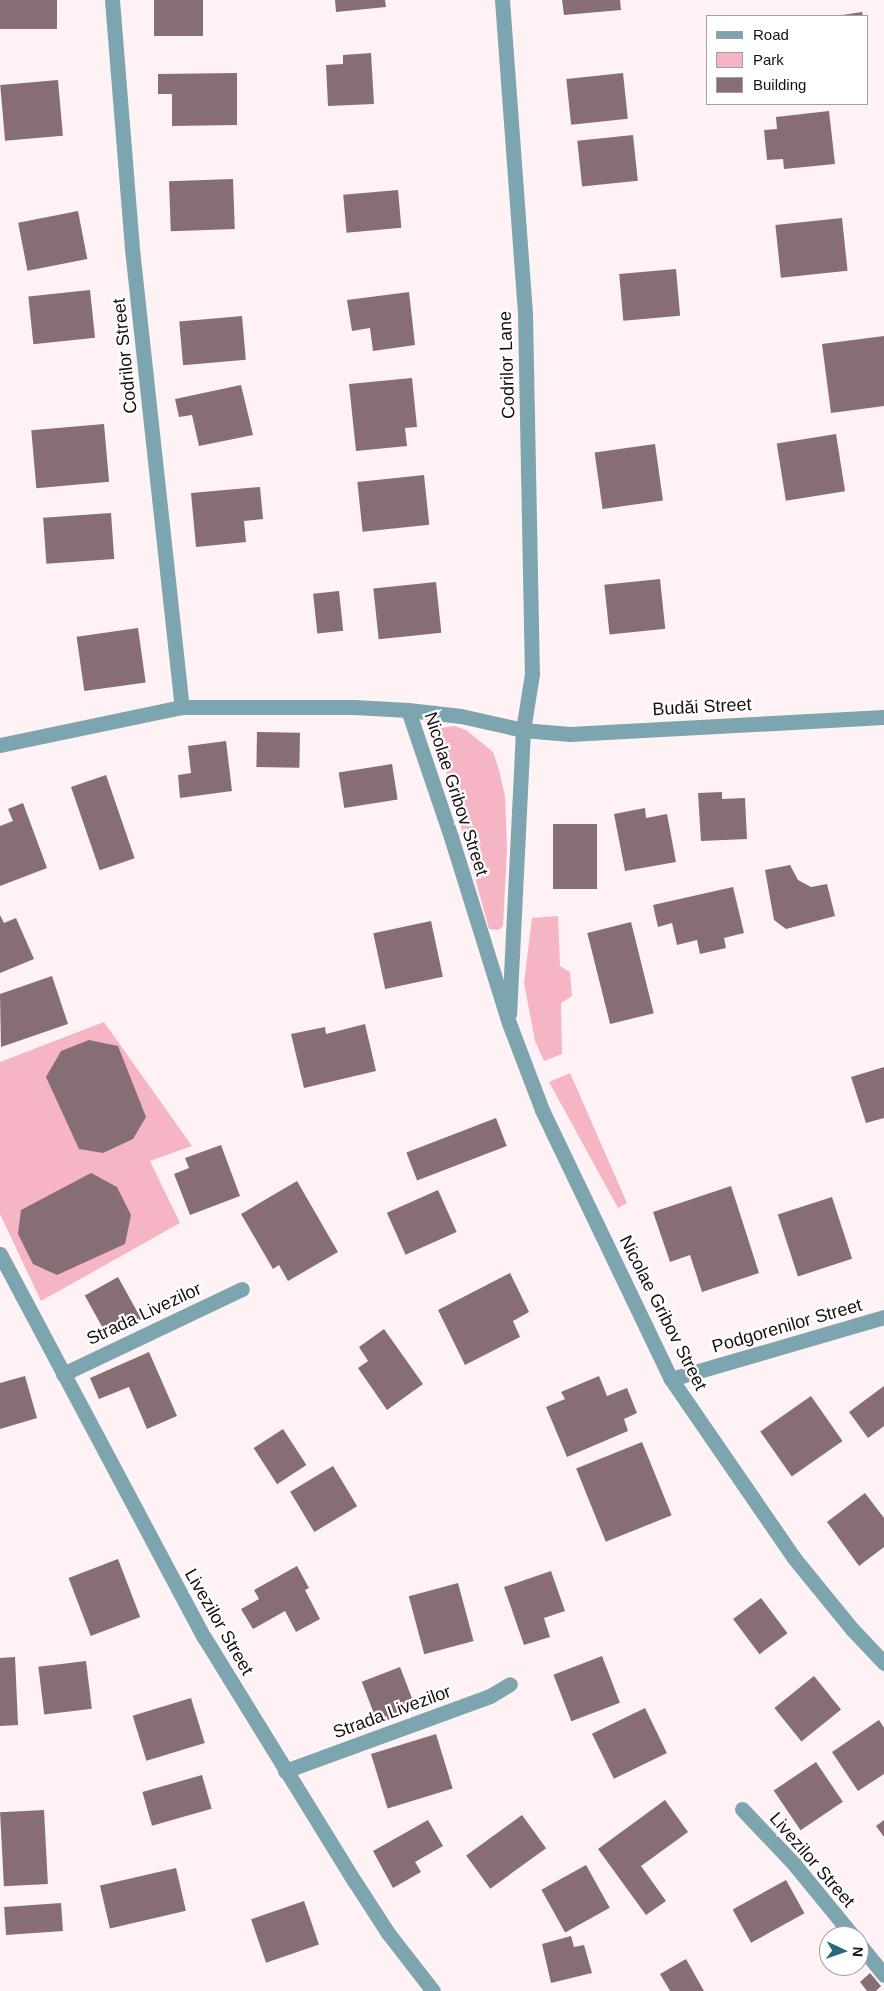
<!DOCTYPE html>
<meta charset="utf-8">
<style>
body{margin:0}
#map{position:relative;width:884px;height:1991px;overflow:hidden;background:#fef2f5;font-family:Arial,sans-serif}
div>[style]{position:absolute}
.green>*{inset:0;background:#f5b5c4}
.building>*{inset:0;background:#876e74;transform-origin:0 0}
.minor>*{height:15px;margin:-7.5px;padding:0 7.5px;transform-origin:7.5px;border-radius:7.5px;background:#7ca5af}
span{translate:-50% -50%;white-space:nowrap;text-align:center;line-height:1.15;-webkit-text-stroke:4.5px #fff;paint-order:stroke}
.street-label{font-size:18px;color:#191012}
.legend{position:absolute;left:706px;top:15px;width:162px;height:90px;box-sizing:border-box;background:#fff;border:1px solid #a39fa0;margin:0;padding:6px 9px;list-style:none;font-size:15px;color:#191012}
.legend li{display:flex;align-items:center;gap:10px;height:25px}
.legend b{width:25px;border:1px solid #a39fa0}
.north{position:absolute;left:819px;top:1926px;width:50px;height:50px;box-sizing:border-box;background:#fff;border:1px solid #a39fa0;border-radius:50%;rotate:93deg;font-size:14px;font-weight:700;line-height:20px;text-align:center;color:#191012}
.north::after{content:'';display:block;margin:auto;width:18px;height:22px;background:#256b7a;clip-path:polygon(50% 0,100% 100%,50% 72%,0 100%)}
</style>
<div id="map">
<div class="green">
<div style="clip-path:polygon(454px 726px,466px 730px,493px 752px,499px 770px,505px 796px,507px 849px,503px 926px,499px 930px,489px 929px,437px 739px,441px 728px)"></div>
<div style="clip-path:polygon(558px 916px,560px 966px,570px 972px,572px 996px,561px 1003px,562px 1054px,544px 1061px,535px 1041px,524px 983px,532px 918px)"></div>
<div style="clip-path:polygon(104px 1022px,192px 1146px,150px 1161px,180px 1223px,41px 1301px,0 1214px,0 1062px)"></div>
<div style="clip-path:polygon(570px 1073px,627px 1203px,618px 1208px,549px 1082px)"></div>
</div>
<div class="building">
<div style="left:0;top:0;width:57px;height:29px"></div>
<div style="left:154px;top:0;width:49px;height:36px"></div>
<div style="clip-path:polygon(335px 0,385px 0,386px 7px,336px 12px)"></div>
<div style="clip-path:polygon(562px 0,620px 0,621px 10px,564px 15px)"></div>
<div style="clip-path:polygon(862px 12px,863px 16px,842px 16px,842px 15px)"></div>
<div style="clip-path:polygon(371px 53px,374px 104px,328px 106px,326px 65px,343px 64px,343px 55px)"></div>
<div style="clip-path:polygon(237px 73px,237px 125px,172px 126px,172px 94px,158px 94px,158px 74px)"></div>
<div style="left:623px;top:73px;width:46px;height:57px;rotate:84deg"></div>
<div style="left:58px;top:80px;width:56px;height:58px;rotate:85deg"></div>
<div style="clip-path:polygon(829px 111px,835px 164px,784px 169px,783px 159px,767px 160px,764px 130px,777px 129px,776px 117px)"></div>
<div style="left:633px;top:135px;width:46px;height:56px;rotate:84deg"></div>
<div style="left:233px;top:179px;width:50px;height:64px;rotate:88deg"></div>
<div style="left:398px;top:190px;width:38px;height:55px;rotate:85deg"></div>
<div style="left:78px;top:211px;width:49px;height:61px;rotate:79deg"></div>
<div style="left:842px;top:218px;width:53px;height:67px;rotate:84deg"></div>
<div style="left:676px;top:269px;width:47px;height:57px;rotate:85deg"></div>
<div style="left:90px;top:290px;width:48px;height:62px;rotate:84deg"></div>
<div style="clip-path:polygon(409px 292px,415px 345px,373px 351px,370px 328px,352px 331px,347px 300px)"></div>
<div style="left:242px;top:316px;width:44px;height:63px;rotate:85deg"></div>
<div style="clip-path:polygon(884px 336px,884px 406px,831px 413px,822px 344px)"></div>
<div style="clip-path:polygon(412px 378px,417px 427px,405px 428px,407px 446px,356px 451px,349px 384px)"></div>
<div style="clip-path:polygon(241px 385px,253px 435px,199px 446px,192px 415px,179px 417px,175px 399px)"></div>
<div style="left:104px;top:424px;width:58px;height:73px;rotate:85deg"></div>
<div style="left:836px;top:434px;width:58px;height:60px;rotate:81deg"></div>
<div style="left:655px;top:444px;width:57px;height:61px;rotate:82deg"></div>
<div style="left:424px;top:475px;width:50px;height:67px;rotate:84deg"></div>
<div style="clip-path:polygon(260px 487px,263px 519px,244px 521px,246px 542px,196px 547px,191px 493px)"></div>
<div style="left:111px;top:513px;width:46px;height:68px;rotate:86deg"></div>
<div style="left:660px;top:579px;width:50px;height:56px;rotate:84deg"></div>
<div style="left:436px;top:582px;width:51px;height:63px;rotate:84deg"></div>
<div style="left:339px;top:591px;width:40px;height:26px;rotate:84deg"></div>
<div style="left:138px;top:628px;width:55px;height:62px;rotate:82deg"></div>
<div style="left:257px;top:732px;width:43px;height:35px;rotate:1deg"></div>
<div style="clip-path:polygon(226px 741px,232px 791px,180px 798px,178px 775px,191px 773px,188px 746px)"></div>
<div style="left:392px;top:764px;width:36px;height:54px;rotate:81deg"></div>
<div style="left:106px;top:775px;width:88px;height:37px;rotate:71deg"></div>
<div style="clip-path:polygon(722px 792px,722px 799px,745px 798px,747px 839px,701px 841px,698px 793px)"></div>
<div style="clip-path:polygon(23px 803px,47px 868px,0 886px,0 826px,13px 821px,8px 809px)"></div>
<div style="clip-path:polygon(645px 808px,646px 818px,667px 814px,676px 862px,625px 871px,614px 814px)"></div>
<div style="left:553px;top:824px;width:44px;height:65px"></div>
<div style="clip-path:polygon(790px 865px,798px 880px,811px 887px,827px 884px,835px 916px,786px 929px,774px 920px,765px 870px)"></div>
<div style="clip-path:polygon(733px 887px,744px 933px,724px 938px,726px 948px,700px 954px,697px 940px,677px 945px,672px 923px,658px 927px,653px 905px)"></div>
<div style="clip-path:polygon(0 915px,4px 923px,16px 918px,34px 959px,0 973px)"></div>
<div style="left:431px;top:921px;width:57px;height:59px;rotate:78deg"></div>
<div style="left:631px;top:922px;width:94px;height:45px;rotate:76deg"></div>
<div style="clip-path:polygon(52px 976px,68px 1024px,1px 1047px,0 994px)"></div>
<div style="clip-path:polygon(365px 1024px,376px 1071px,304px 1088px,291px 1034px,325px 1027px,326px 1034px)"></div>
<div style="clip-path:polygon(89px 1040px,118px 1046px,146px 1117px,133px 1139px,103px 1153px,79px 1149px,46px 1077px,61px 1051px)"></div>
<div style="clip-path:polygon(884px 1067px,884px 1118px,866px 1123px,851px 1077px)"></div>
<div style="left:496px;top:1118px;width:30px;height:96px;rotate:69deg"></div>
<div style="clip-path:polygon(221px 1145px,240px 1196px,190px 1215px,174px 1174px,189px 1168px,185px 1158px)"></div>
<div style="clip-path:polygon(91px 1173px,117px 1187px,131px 1215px,125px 1244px,57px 1275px,33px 1264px,18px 1234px,21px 1210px)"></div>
<div style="clip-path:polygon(297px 1181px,338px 1252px,288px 1281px,279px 1265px,273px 1269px,241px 1214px)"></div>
<div style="clip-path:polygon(731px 1186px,759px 1273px,702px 1292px,690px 1255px,670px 1262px,653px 1212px)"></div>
<div style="left:438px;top:1190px;width:46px;height:56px;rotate:66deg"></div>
<div style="left:832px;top:1197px;width:65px;height:57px;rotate:72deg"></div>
<div style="clip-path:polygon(510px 1273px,529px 1312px,513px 1321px,520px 1337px,465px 1365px,438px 1310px)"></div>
<div style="left:118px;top:1277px;width:48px;height:38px;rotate:61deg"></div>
<div style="clip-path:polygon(384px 1329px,423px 1384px,387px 1410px,358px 1368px,368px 1361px,359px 1347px)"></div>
<div style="clip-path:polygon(149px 1352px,177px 1416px,147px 1429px,129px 1387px,99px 1399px,90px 1378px)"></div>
<div style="clip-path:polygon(25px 1376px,37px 1418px,0 1429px,0 1383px)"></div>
<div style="clip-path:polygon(599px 1376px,607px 1396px,627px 1388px,637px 1413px,624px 1419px,628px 1431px,567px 1457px,546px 1407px,565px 1399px,561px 1392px)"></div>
<div style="clip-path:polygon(884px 1386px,884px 1426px,868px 1438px,849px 1412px)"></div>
<div style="left:811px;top:1396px;width:55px;height:62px;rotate:55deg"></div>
<div style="left:283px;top:1429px;width:43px;height:35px;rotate:57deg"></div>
<div style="left:642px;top:1442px;width:79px;height:71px;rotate:68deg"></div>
<div style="left:333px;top:1466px;width:47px;height:50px;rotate:59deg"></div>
<div style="clip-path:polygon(865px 1493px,884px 1518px,884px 1547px,859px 1566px,827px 1522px)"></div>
<div style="left:118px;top:1559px;width:62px;height:53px;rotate:69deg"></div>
<div style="clip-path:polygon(297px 1566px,309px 1588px,305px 1590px,320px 1619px,296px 1632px,285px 1611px,253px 1629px,241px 1609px,259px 1599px,254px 1590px)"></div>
<div style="clip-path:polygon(551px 1571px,565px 1611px,544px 1618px,550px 1637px,524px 1645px,504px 1587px)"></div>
<div style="left:458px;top:1583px;width:60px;height:51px;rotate:75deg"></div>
<div style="left:761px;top:1598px;width:44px;height:35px;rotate:53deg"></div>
<div style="left:602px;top:1656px;width:50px;height:52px;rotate:69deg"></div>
<div style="clip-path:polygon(15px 1657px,18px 1725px,0 1726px,0 1658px)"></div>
<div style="left:86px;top:1661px;width:48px;height:48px;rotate:83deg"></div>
<div style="left:400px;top:1667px;width:45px;height:41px;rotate:69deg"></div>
<div style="left:814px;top:1676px;width:43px;height:51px;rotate:51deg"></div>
<div style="left:191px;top:1698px;width:47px;height:61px;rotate:73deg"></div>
<div style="left:645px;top:1708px;width:50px;height:59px;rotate:64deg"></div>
<div style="clip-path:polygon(879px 1720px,884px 1728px,884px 1774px,858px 1791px,832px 1752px)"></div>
<div style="left:436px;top:1734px;width:57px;height:68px;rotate:73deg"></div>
<div style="left:816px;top:1762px;width:48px;height:51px;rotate:56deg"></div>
<div style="left:202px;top:1775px;width:35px;height:62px;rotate:74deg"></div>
<div style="clip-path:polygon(665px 1800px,688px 1832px,641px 1866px,666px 1901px,646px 1915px,598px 1849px)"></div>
<div style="left:44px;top:1810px;width:74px;height:44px;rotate:87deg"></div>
<div style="left:522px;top:1815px;width:41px;height:69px;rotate:54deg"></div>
<div style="clip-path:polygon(428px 1820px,443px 1846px,415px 1862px,421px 1872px,393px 1888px,373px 1851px)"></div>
<div style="clip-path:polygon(884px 1820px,884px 1837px,876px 1826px)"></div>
<div style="left:586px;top:1865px;width:49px;height:51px;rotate:61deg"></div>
<div style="left:176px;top:1868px;width:44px;height:78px;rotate:77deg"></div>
<div style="left:786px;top:1880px;width:38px;height:61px;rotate:61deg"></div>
<div style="left:304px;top:1901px;width:46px;height:56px;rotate:71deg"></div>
<div style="left:61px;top:1903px;width:28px;height:57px;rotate:86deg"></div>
<div style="clip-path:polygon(571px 1936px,574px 1947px,584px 1945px,592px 1973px,551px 1983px,542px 1944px)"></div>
<div style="clip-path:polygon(686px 1959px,704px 1991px,670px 1991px,660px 1974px)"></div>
<div style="clip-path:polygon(870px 1973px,881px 1986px,876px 1991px,867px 1991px,860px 1982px)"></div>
</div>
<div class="minor">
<div style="left:112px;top:0;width:250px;rotate:85.4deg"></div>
<div style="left:132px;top:249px;width:461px;rotate:83.8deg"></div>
<div style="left:502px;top:0;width:314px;rotate:85.8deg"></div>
<div style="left:525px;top:313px;width:361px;rotate:88.9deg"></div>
<div style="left:532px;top:674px;width:57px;rotate:99.1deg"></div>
<div style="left:523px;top:730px;width:284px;rotate:92.8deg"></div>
<div style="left:408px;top:710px;width:134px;rotate:71.3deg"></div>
<div style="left:451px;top:837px;width:195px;rotate:72.7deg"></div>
<div style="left:509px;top:1023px;width:93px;rotate:69.2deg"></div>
<div style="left:542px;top:1110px;width:298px;rotate:64.4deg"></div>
<div style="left:671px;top:1379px;width:217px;rotate:55.5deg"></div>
<div style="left:794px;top:1558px;width:92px;rotate:50.8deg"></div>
<div style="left:852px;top:1629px;width:47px;rotate:46.7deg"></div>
<div style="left:0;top:745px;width:186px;rotate:-11.8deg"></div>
<div style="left:182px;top:707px;width:172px"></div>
<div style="left:354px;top:707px;width:54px;rotate:3.2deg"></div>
<div style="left:408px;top:710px;width:53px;rotate:6.5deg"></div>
<div style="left:461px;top:716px;width:64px;rotate:12.7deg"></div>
<div style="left:523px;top:730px;width:47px;rotate:4.9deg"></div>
<div style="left:570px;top:734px;width:314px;rotate:-3.1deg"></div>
<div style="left:0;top:1254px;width:434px;rotate:62deg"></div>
<div style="left:204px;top:1637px;width:288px;rotate:58.4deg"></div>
<div style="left:355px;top:1882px;width:61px;rotate:57.1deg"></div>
<div style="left:388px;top:1933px;width:73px;rotate:52.2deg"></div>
<div style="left:63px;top:1374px;width:198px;rotate:-25.4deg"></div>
<div style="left:671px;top:1379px;width:222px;rotate:-16.2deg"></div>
<div style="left:285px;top:1771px;width:218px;rotate:-20.1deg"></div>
<div style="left:490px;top:1696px;width:23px;rotate:-31deg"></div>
<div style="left:742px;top:1809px;width:76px;rotate:46.6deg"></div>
<div style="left:794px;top:1864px;width:93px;rotate:50.7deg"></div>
<div style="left:859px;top:1944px;width:40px;rotate:51deg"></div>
</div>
<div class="street-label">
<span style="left:125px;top:356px;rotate:-96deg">Codrilor Street</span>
<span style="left:507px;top:365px;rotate:-92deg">Codrilor Lane</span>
<span style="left:702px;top:707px;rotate:-3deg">Budăi Street</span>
<span style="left:456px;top:794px;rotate:72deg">Nicolae Gribov Street</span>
<span style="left:663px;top:1313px;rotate:63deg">Nicolae Gribov Street</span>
<span style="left:144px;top:1314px;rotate:-25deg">Strada Livezilor</span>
<span style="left:787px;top:1326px;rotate:-16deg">Podgorenilor Street</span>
<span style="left:219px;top:1622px;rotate:60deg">Livezilor Street</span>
<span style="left:392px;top:1712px;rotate:-20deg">Strada Livezilor</span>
<span style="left:812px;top:1860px;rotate:49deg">Livezilor Street</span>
</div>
<ul class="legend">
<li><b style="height:6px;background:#7ca5af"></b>Road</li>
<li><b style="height:14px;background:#f5b5c4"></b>Park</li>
<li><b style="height:14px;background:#876e74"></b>Building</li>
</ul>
<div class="north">N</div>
</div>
